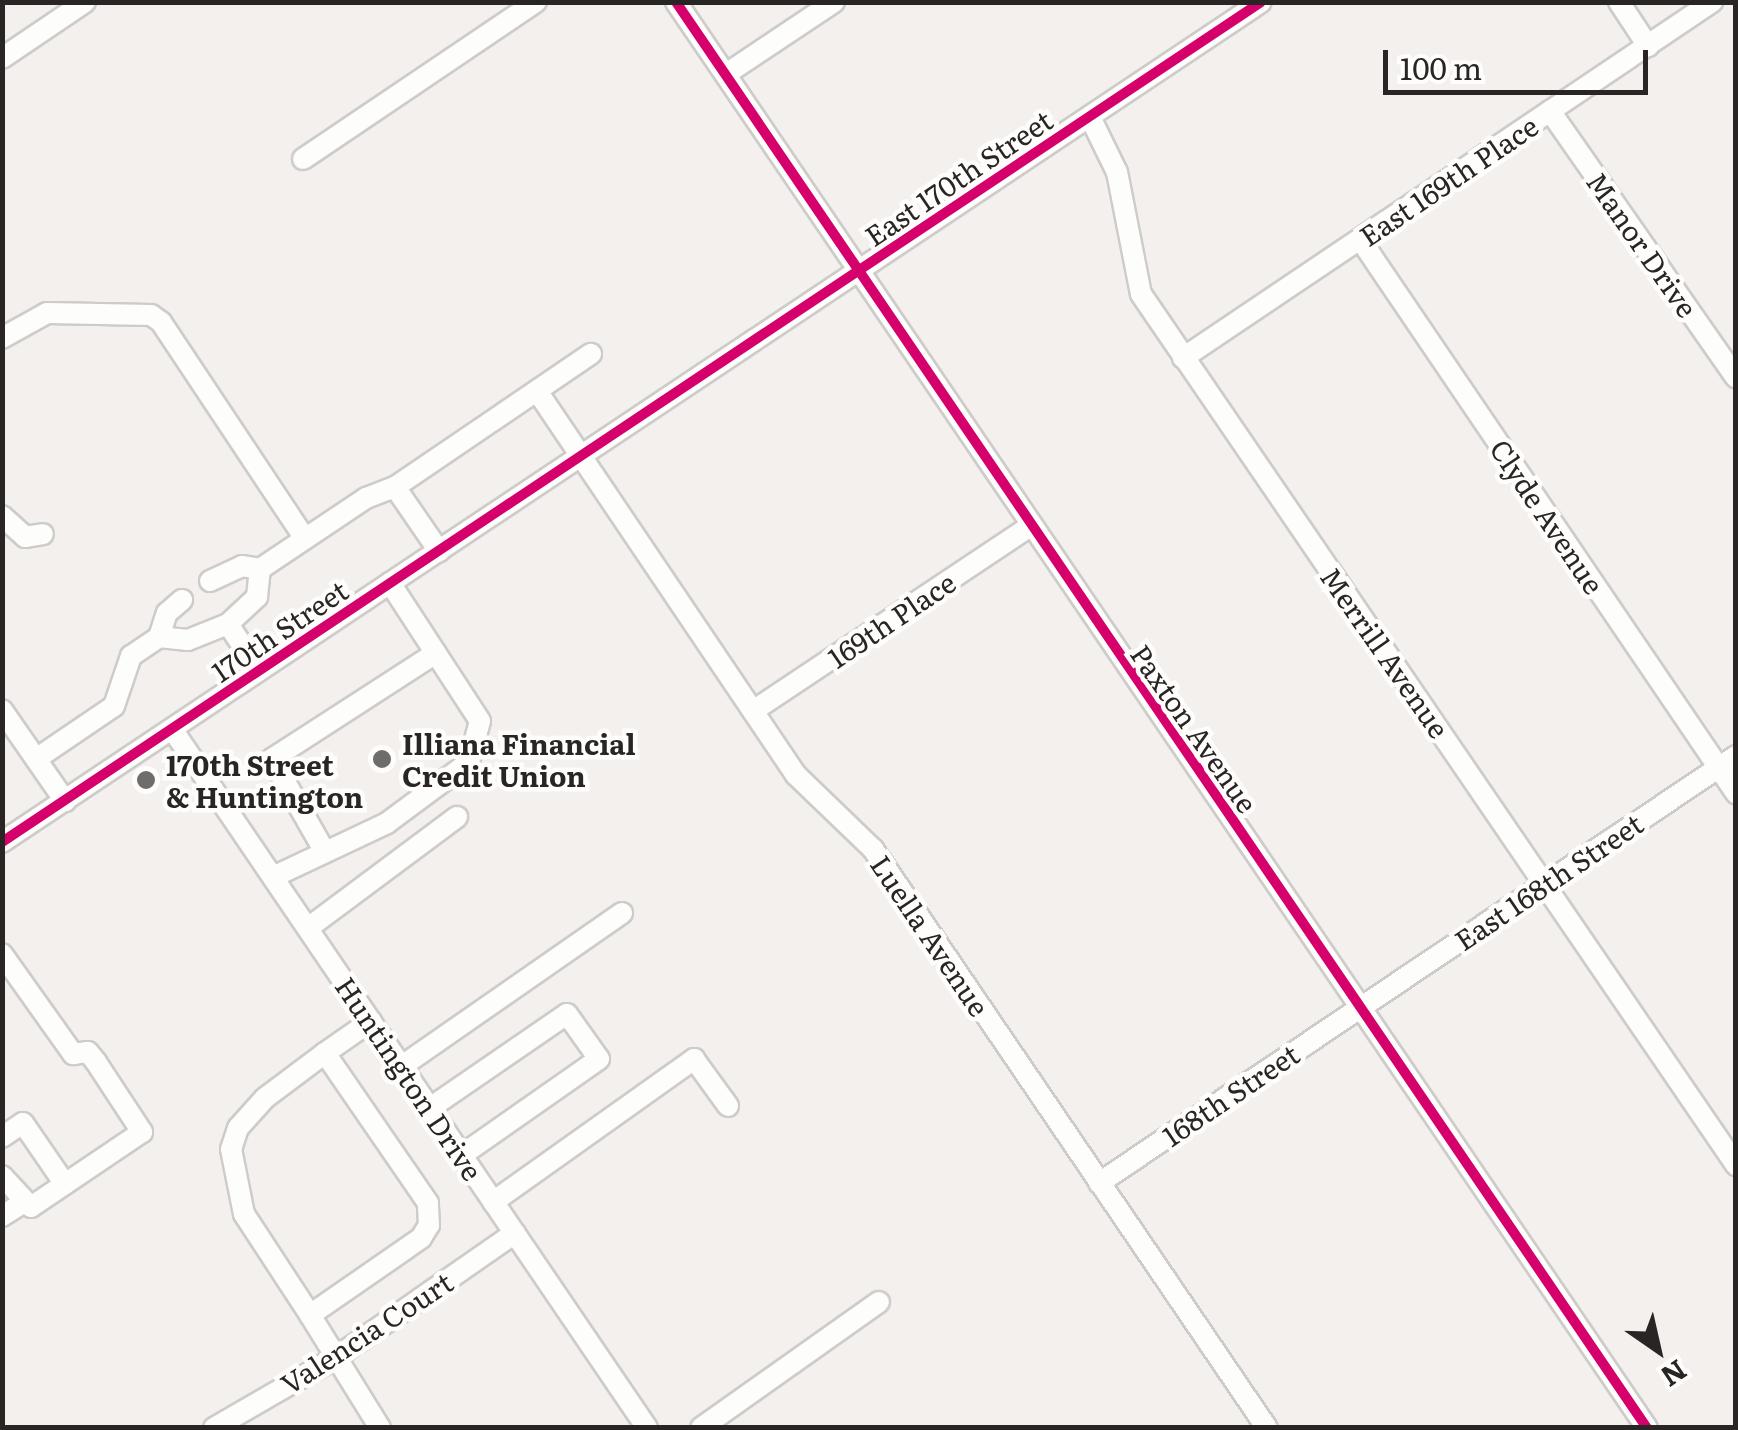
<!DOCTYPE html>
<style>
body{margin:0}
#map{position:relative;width:1738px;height:1430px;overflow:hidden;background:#f3f0ed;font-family:Literata,serif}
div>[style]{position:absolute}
.roads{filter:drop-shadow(2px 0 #ceccca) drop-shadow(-2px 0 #ceccca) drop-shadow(0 2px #ceccca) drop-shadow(0 -2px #ceccca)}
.minor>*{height:20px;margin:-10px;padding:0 10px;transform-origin:10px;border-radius:10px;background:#fdfdfc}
.cycleway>*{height:10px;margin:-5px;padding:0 5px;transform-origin:5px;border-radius:5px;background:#d6006c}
.dots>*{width:28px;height:28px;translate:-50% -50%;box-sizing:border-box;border:5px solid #fffdfc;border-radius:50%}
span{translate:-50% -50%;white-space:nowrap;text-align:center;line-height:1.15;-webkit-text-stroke:9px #fffdfc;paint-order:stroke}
.street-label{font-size:28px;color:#282524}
.poi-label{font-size:28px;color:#282524;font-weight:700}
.left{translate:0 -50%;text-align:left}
.frame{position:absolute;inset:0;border:5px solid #282524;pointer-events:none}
.north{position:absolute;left:1608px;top:1300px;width:100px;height:100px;-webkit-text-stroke:8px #fffdfc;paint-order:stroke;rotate:146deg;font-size:28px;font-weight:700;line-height:40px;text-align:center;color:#282524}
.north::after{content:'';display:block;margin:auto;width:35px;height:45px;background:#282524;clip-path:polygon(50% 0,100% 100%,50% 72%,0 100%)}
.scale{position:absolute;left:1383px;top:50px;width:265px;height:45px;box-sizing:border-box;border:5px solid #282524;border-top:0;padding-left:12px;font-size:30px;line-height:35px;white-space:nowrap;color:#282524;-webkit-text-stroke:8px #fffdfc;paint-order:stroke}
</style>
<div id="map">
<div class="roads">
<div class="minor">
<div style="left:676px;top:2px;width:1725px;rotate:55.75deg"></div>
<div style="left:1619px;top:2px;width:53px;rotate:56.6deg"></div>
<div style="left:2px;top:58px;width:100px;rotate:-34deg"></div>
<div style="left:726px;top:74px;width:130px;rotate:-33.7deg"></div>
<div style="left:1550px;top:111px;width:325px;rotate:55.1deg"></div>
<div style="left:1090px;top:117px;width:61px;rotate:63.9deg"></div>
<div style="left:1117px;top:172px;width:124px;rotate:78.9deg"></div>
<div style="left:1141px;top:294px;width:1055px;rotate:55.66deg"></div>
<div style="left:303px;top:159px;width:281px;rotate:-34deg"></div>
<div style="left:1360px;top:239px;width:670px;rotate:55.84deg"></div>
<div style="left:2px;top:338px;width:51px;rotate:-29.1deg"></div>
<div style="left:47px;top:313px;width:104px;rotate:1.1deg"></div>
<div style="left:151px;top:315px;width:12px;rotate:35deg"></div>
<div style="left:161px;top:322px;width:260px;rotate:56.4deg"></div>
<div style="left:1183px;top:358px;width:638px;rotate:-33.94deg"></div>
<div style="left:537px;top:391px;width:463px;rotate:56deg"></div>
<div style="left:796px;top:775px;width:107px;rotate:43.9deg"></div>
<div style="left:873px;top:849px;width:700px;rotate:55.77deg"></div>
<div style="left:395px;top:487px;width:78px;rotate:55.5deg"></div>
<div style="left:2px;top:516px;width:31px;rotate:42deg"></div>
<div style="left:25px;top:537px;width:18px;rotate:-9deg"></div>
<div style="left:210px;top:581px;width:35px;rotate:-25deg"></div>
<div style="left:242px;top:566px;width:18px;rotate:9deg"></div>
<div style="left:228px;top:624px;width:56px;rotate:56.6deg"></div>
<div style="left:159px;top:637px;width:25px;rotate:-72deg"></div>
<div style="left:167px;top:613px;width:20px;rotate:-41deg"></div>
<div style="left:2px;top:710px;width:111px;rotate:55.3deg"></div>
<div style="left:753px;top:711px;width:332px;rotate:-33.7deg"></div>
<div style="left:172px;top:729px;width:845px;rotate:55.8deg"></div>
<div style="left:36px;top:759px;width:94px;rotate:-34.2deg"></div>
<div style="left:114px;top:706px;width:53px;rotate:-71.2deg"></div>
<div style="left:131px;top:656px;width:34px;rotate:-34deg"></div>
<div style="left:159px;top:637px;width:29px;rotate:6deg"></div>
<div style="left:188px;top:640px;width:43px;rotate:-21.8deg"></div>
<div style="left:228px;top:624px;width:40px;rotate:-43deg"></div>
<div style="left:257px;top:597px;width:28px;rotate:-84deg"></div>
<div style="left:260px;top:569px;width:128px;rotate:-33.8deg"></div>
<div style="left:366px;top:498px;width:31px;rotate:-21deg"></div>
<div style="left:395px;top:487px;width:237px;rotate:-34.2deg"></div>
<div style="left:2px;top:842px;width:1513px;rotate:-33.71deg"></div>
<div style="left:325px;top:852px;width:107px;rotate:-119.7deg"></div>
<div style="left:272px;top:759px;width:195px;rotate:-32.9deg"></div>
<div style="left:273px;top:877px;width:126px;rotate:-25.3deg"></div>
<div style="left:387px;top:823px;width:102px;rotate:-36.6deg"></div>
<div style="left:469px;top:762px;width:42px;rotate:-75deg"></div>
<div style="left:480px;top:721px;width:165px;rotate:-123.1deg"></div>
<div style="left:308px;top:928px;width:186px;rotate:-36.7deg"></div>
<div style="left:2px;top:954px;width:123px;rotate:54.6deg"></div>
<div style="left:73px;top:1054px;width:15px;rotate:-8deg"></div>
<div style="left:88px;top:1052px;width:13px;rotate:51deg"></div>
<div style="left:96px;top:1062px;width:84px;rotate:56.7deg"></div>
<div style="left:142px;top:1132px;width:134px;rotate:146deg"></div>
<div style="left:31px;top:1207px;width:42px;rotate:-133.1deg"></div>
<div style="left:325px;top:1053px;width:75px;rotate:143.1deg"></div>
<div style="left:265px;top:1098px;width:40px;rotate:132deg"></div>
<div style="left:238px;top:1128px;width:22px;rotate:108deg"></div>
<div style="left:231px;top:1149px;width:66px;rotate:78.7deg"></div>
<div style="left:244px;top:1214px;width:121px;rotate:56.8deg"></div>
<div style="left:310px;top:1315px;width:135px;rotate:-34.7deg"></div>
<div style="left:421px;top:1238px;width:15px;rotate:-58deg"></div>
<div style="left:429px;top:1225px;width:22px;rotate:-93deg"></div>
<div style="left:428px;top:1203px;width:182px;rotate:-124.5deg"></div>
<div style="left:325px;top:1053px;width:56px;rotate:-34.8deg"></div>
<div style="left:402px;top:1066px;width:268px;rotate:-34.8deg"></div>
<div style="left:430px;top:1108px;width:166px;rotate:-34.5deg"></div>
<div style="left:567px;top:1014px;width:55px;rotate:54.6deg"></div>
<div style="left:599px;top:1059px;width:167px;rotate:145deg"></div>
<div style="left:2px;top:1137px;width:25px;rotate:-34deg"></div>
<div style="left:23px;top:1123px;width:74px;rotate:55.5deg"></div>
<div style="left:1099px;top:1183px;width:767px;rotate:-33.84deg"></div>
<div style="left:493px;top:1202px;width:247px;rotate:-35.4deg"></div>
<div style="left:694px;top:1059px;width:58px;rotate:54.1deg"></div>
<div style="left:2px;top:1216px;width:25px;rotate:-32deg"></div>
<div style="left:310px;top:1315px;width:133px;rotate:58.2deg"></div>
<div style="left:214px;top:1428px;width:140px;rotate:-30deg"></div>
<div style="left:335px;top:1358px;width:219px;rotate:-34.8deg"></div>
<div style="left:701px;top:1428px;width:218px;rotate:-35.3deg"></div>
</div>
</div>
<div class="cycleway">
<div style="left:676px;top:2px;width:1725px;rotate:55.75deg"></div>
<div style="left:2px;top:842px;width:1513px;rotate:-33.71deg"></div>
</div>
<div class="dots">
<div style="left:382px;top:759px;background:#6f6c6a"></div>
<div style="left:146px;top:780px;background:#6f6c6a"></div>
</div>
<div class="street-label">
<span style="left:958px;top:177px;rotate:-34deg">East 170th Street</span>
<span style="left:1448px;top:180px;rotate:-34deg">East 169th Place</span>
<span style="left:1643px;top:244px;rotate:55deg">Manor Drive</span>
<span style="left:1548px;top:516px;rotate:56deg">Clyde Avenue</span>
<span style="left:891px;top:619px;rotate:-34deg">169th Place</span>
<span style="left:279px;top:630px;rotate:-34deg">170th Street</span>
<span style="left:1386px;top:652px;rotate:55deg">Merrill Avenue</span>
<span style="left:1195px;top:728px;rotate:55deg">Paxton Avenue</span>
<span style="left:1548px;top:881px;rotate:-34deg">East 168th Street</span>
<span style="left:931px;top:935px;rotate:56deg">Luella Avenue</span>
<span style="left:410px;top:1078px;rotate:56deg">Huntington Drive</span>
<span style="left:1230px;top:1094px;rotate:-34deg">168th Street</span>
<span style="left:366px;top:1332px;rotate:-33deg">Valencia Court</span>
</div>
<div class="poi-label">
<span class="left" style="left:402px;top:759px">Illiana Financial<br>Credit Union</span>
<span class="left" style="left:166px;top:780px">170th Street<br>&amp; Huntington</span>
</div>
<div class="frame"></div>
<div class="north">N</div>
<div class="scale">100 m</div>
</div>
